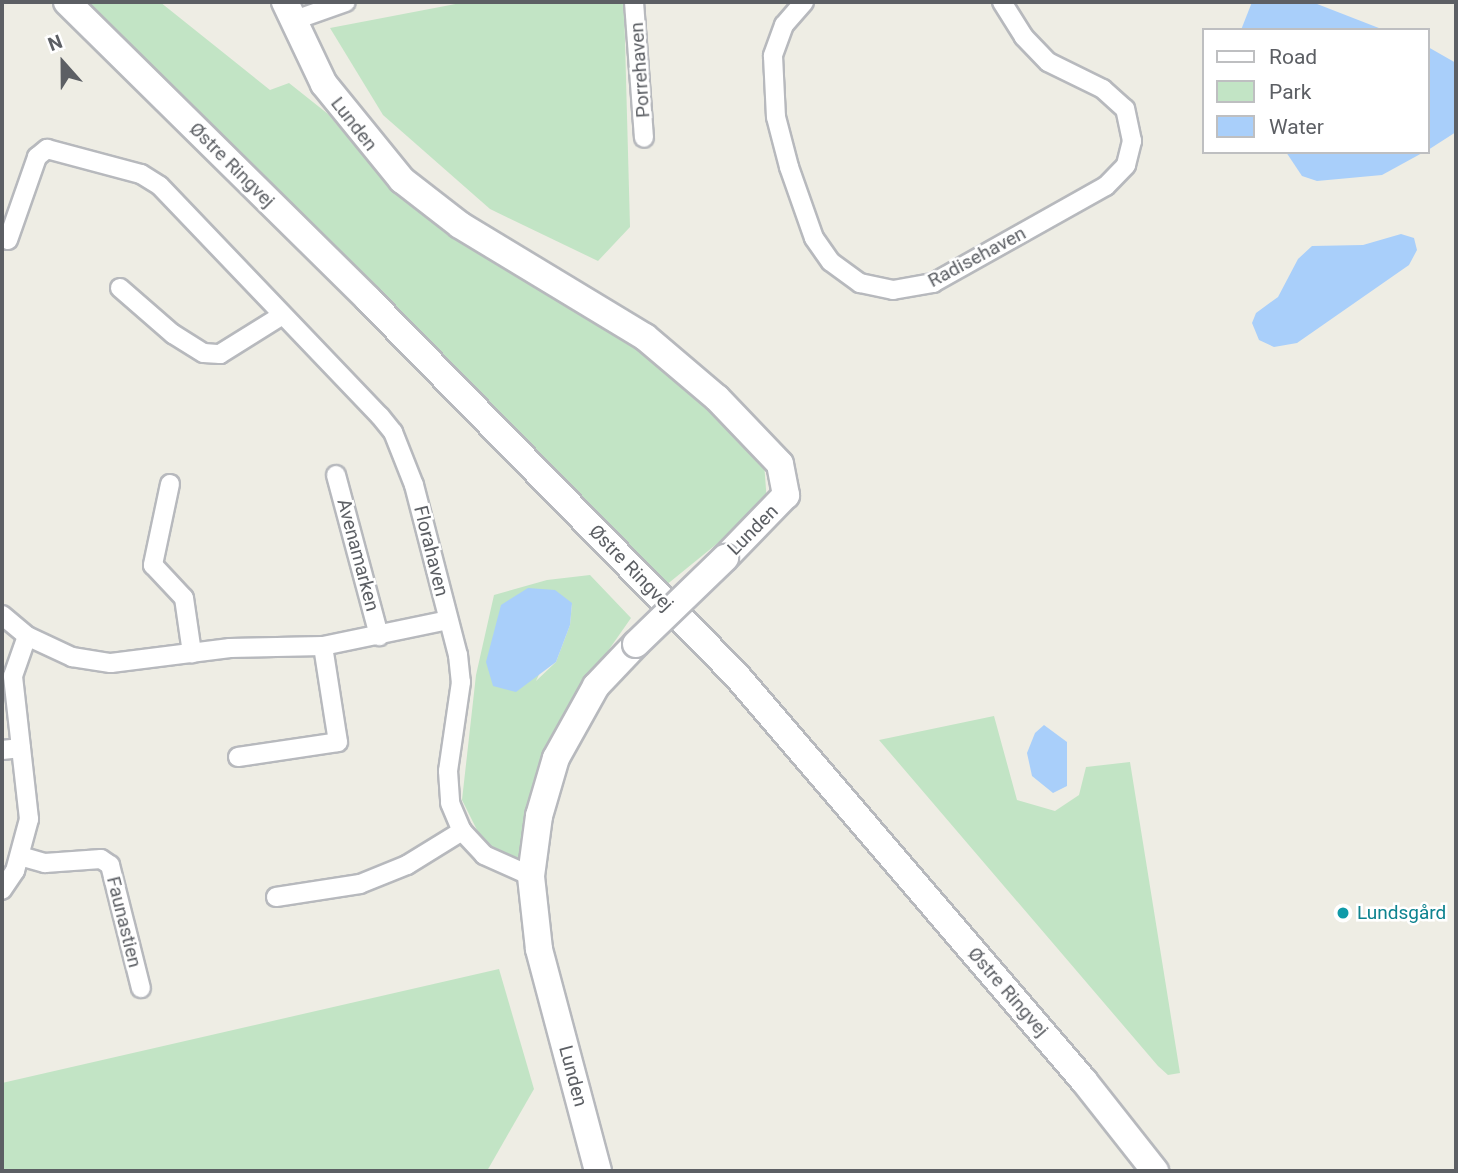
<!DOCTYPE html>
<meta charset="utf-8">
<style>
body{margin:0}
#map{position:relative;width:1458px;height:1173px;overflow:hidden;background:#eeede4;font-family:Roboto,sans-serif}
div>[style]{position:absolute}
.green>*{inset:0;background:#c2e4c5}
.water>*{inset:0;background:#a9cffa}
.roads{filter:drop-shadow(2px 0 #b7b9bd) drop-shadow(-2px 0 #b7b9bd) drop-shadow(0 2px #b7b9bd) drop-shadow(0 -2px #b7b9bd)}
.street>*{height:18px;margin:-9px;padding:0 9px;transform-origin:9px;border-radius:9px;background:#fff}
.secondary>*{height:26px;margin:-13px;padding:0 13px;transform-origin:13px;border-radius:13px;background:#fff}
.bridges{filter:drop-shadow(2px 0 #b8babf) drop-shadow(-2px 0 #b8babf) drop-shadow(0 2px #b8babf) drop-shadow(0 -2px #b8babf)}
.secondary-bridge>*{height:26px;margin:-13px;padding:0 13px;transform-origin:13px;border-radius:13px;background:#fff}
.dots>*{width:19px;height:19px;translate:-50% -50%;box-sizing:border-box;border:4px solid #fff;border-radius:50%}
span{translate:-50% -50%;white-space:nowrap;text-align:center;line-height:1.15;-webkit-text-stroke:5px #fff;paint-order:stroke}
.street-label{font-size:19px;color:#5c5f64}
.culture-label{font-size:19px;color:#0d838f}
.left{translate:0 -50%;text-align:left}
.frame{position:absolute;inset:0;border:4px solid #5c5f64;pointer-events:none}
.legend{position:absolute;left:1202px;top:28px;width:228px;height:126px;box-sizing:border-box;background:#fff;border:2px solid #bebfc1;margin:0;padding:9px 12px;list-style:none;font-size:21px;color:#5c5f64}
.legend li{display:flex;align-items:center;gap:14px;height:35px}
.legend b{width:35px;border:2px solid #bebfc1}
.north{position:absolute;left:28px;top:28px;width:70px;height:70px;-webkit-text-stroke:5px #fff;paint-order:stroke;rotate:339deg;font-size:19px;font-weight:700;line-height:28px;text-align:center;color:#5c5f64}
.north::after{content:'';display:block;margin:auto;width:24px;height:32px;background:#5c5f64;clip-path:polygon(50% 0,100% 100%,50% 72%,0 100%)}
</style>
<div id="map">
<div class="green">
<div style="clip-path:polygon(85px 2px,160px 2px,270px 90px,289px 83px,328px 114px,381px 177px,439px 224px,645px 343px,764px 462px,767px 503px,665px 586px,454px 368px)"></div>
<div style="clip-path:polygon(466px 2px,624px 4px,630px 227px,598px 261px,490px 209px,383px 115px,330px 28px)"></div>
<div style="clip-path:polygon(evenodd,590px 575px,631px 618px,580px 691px,545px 755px,528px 808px,520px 859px,502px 857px,481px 838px,462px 800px,476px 675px,494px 595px,547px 580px,590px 575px,572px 603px,570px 625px,556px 662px,536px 681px,572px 603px)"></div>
<div style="clip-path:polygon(994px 716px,1017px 800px,1055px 811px,1079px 795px,1086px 767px,1130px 762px,1180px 1073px,1168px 1075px,1158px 1066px,879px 740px)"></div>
<div style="clip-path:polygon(499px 969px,534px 1089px,487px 1171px,2px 1171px,2px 1083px)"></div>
</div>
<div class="water">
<div style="clip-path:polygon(1252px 2px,1312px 2px,1384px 30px,1241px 30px)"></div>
<div style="clip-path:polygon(1428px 47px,1456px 63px,1456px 132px,1428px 150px)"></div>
<div style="clip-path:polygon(1286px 152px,1424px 152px,1382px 175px,1317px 181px,1302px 176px)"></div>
<div style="clip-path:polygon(1401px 234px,1414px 238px,1417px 250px,1409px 265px,1297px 343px,1274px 347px,1259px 340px,1252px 323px,1256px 313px,1278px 297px,1298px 259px,1312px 246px,1363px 245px)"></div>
<div style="clip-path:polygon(528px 588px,555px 590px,572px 603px,570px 625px,556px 662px,516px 692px,493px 686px,486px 662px,501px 605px)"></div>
<div style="clip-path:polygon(1044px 725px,1067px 742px,1067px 786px,1053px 793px,1032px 776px,1027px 753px,1035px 733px)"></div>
</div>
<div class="roads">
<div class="street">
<div style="left:634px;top:2px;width:136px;rotate:85.8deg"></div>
<div style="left:804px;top:2px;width:30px;rotate:131deg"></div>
<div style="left:784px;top:25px;width:33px;rotate:110deg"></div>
<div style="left:773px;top:56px;width:61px;rotate:87.2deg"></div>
<div style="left:776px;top:117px;width:52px;rotate:75.4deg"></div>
<div style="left:789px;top:167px;width:75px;rotate:70.6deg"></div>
<div style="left:814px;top:238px;width:29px;rotate:55deg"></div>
<div style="left:831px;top:262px;width:36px;rotate:36deg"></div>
<div style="left:860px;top:283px;width:34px;rotate:12deg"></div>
<div style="left:893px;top:290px;width:41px;rotate:-9.9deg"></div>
<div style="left:933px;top:283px;width:198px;rotate:-29.3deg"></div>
<div style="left:1106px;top:186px;width:29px;rotate:-46deg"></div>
<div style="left:1126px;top:165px;width:25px;rotate:-76deg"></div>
<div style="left:1132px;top:141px;width:33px;rotate:-102deg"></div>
<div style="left:1125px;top:109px;width:30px;rotate:-138deg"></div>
<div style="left:1103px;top:89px;width:61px;rotate:-153.9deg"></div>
<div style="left:1048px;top:62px;width:35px;rotate:-134deg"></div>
<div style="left:1024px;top:37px;width:41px;rotate:-122.2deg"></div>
<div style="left:292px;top:21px;width:57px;rotate:-19.4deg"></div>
<div style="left:8px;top:240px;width:88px;rotate:-70.7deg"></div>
<div style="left:37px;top:157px;width:13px;rotate:-39deg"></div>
<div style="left:47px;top:149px;width:97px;rotate:14.9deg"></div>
<div style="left:141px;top:174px;width:22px;rotate:32deg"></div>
<div style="left:160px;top:186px;width:318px;rotate:46.3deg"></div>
<div style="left:380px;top:416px;width:21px;rotate:51deg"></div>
<div style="left:393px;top:432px;width:57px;rotate:68.4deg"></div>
<div style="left:414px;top:485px;width:176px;rotate:75.5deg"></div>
<div style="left:458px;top:655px;width:27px;rotate:84deg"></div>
<div style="left:461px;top:682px;width:90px;rotate:98.3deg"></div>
<div style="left:448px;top:771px;width:32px;rotate:86deg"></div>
<div style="left:450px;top:803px;width:30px;rotate:67deg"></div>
<div style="left:462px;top:831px;width:33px;rotate:47deg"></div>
<div style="left:484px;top:855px;width:51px;rotate:24.1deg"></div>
<div style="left:120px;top:288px;width:70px;rotate:41deg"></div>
<div style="left:173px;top:334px;width:36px;rotate:32deg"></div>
<div style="left:204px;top:353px;width:16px;rotate:4deg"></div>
<div style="left:220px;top:354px;width:72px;rotate:-31.9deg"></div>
<div style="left:336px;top:475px;width:167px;rotate:75deg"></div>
<div style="left:170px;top:484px;width:83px;rotate:101.9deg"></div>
<div style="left:153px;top:565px;width:45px;rotate:46.8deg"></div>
<div style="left:184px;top:598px;width:56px;rotate:81.7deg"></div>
<div style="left:2px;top:615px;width:33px;rotate:40deg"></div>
<div style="left:27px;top:636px;width:50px;rotate:25deg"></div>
<div style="left:72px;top:657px;width:39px;rotate:9deg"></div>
<div style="left:111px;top:663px;width:120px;rotate:-7.2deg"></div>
<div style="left:230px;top:648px;width:93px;rotate:-1.2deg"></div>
<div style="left:323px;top:646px;width:128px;rotate:-11.7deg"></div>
<div style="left:2px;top:750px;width:19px;rotate:-6deg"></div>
<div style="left:238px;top:757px;width:101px;rotate:-8.5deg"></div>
<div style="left:338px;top:742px;width:97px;rotate:-98.9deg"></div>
<div style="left:20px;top:856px;width:26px;rotate:16deg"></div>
<div style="left:45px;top:863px;width:56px;rotate:-4.1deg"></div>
<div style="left:101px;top:859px;width:11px;rotate:34deg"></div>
<div style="left:110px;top:865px;width:127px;rotate:75.9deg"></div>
<div style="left:2px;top:890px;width:23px;rotate:-56deg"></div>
<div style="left:15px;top:871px;width:54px;rotate:-74.9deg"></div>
<div style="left:29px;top:819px;width:144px;rotate:-96.4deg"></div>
<div style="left:13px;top:676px;width:42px;rotate:-70.7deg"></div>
<div style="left:276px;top:897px;width:85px;rotate:-8.8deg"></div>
<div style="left:360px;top:884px;width:51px;rotate:-22deg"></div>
<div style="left:407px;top:865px;width:65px;rotate:-31.7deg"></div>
</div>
<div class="secondary">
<div style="left:67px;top:2px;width:423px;rotate:44.6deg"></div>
<div style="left:368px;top:299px;width:528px;rotate:45.61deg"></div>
<div style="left:737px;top:676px;width:533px;rotate:49.41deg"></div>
<div style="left:1084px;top:1081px;width:115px;rotate:51.7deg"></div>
<div style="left:285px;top:2px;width:91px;rotate:64.6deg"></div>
<div style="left:324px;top:84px;width:124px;rotate:50.9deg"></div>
<div style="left:402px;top:180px;width:73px;rotate:37.8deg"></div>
<div style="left:460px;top:225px;width:216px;rotate:31.2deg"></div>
<div style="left:645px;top:337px;width:94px;rotate:40.3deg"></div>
<div style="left:717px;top:398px;width:91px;rotate:46.3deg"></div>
<div style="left:780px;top:464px;width:32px;rotate:79deg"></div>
<div style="left:786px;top:495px;width:88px;rotate:134.1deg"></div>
<div style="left:598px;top:1171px;width:230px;rotate:-104.9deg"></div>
<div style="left:539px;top:949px;width:73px;rotate:-96.3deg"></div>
<div style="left:531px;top:876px;width:61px;rotate:-82.4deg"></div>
<div style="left:539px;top:816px;width:60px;rotate:-73.7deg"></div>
<div style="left:556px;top:758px;width:82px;rotate:-60.9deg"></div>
<div style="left:596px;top:686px;width:58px;rotate:-46.4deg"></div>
</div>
</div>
<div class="bridges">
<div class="secondary-bridge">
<div style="left:636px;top:644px;width:124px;rotate:-44deg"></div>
</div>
</div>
<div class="dots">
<div style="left:1343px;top:913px;background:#0f9aa8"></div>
</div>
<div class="street-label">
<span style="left:640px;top:70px;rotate:-94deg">Porrehaven</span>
<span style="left:354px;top:124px;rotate:52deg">Lunden</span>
<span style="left:232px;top:165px;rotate:45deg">Østre Ringvej</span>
<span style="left:977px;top:257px;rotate:-28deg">Radisehaven</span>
<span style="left:753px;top:530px;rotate:-45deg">Lunden</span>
<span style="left:431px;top:551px;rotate:76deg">Florahaven</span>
<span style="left:358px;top:555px;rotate:75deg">Avenamarken</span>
<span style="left:631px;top:568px;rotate:46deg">Østre Ringvej</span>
<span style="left:124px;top:922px;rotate:76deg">Faunastien</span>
<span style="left:1008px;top:992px;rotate:49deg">Østre Ringvej</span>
<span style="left:573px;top:1076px;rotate:75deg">Lunden</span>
</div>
<div class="culture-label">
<span class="left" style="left:1357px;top:913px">Lundsgård</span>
</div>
<div class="frame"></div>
<ul class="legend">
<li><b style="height:9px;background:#fff"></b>Road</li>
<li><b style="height:19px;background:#c2e4c5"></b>Park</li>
<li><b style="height:19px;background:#a9cffa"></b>Water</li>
</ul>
<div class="north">N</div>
</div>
